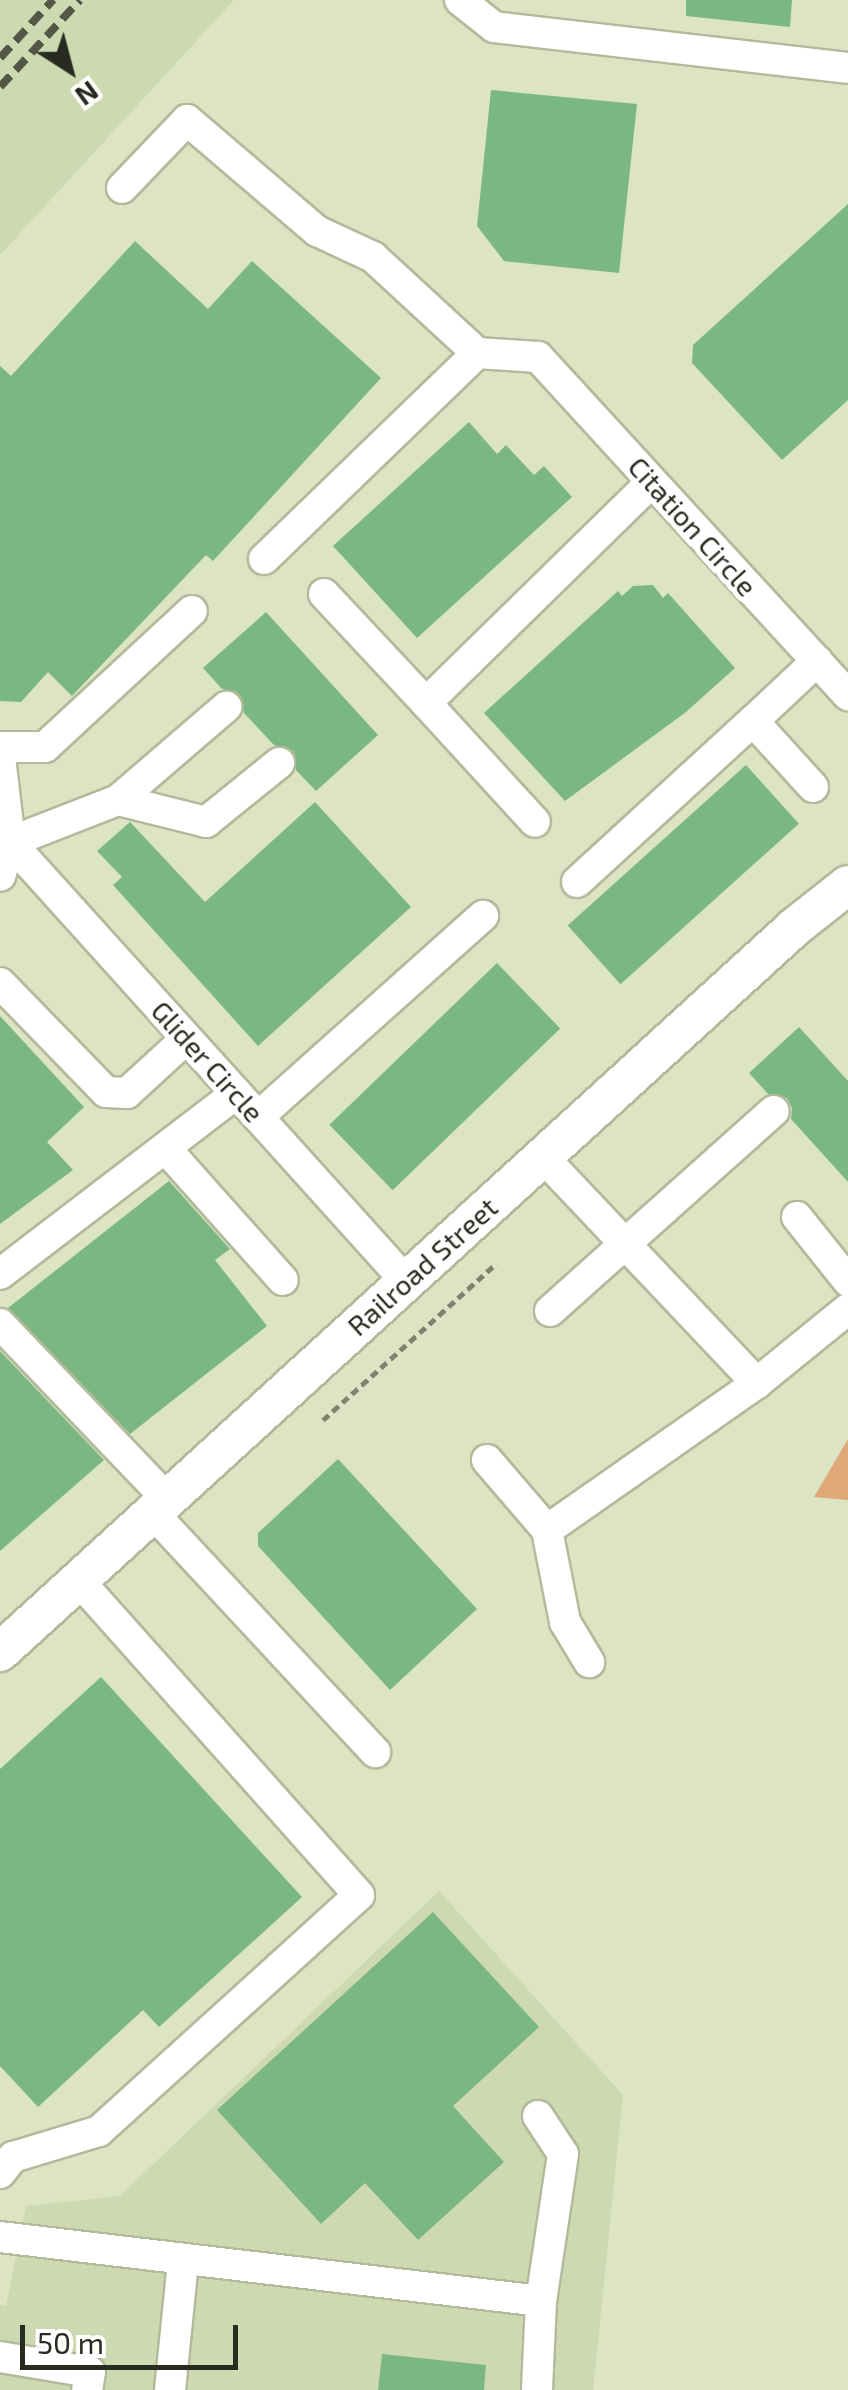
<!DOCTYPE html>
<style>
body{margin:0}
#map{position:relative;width:848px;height:2390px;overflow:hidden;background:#dce4c4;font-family:"Exo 2",sans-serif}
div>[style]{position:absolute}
.built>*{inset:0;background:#ced8b1}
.green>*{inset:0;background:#dfa878}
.building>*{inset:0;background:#7bb783;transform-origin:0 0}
.path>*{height:5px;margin-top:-2.5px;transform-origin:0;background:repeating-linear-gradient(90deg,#7d836d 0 8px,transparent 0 13px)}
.roads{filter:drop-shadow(2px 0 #b2ba9b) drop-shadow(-2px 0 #b2ba9b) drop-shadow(0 2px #b2ba9b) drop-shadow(0 -2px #b2ba9b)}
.minor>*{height:30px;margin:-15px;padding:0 15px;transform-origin:15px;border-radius:15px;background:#fff}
.major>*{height:38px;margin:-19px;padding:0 19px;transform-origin:19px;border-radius:19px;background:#fff}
.rail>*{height:8px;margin-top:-4px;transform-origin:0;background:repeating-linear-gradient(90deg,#535746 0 15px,transparent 0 23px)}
span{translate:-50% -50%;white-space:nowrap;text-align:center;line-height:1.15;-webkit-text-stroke:10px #fff;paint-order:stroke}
.street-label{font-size:28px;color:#282b1f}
.north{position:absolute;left:20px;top:20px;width:100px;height:100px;-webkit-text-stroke:8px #fff;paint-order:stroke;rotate:144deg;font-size:28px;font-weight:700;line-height:40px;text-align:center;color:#282b1f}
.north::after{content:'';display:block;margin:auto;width:35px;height:45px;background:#282b1f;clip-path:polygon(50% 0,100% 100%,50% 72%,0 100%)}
.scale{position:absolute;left:20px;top:2325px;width:218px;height:45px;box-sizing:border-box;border:5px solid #282b1f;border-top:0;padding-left:12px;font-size:30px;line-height:35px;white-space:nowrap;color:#282b1f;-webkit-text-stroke:8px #fff;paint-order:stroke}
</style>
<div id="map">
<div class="built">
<div style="clip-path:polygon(0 0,234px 0,0 255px)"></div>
<div style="clip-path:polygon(439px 1891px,623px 2095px,593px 2390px,0 2390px,0 2305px,6px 2306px,26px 2206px,120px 2196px)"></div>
</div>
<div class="green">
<div style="clip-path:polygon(848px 1439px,848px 1500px,814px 1497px)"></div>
</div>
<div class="building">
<div style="clip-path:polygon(686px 0,792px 0,790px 27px,686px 16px)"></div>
<div style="clip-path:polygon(491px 90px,637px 104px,619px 273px,504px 261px,477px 226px)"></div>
<div style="clip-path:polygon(848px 204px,848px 400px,782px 460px,692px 363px,693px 345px)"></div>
<div style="clip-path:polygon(135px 241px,208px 309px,252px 261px,381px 378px,213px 561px,206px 555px,72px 696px,48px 672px,21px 702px,0 701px,0 366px,11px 376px)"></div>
<div style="clip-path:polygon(469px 422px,497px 454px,506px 445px,534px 475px,544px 466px,572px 497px,417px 638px,333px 546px)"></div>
<div style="clip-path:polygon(653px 585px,663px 598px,668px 593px,735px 668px,686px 712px,565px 801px,484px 713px,618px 591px,622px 596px,633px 586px)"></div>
<div style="clip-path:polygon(266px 612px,378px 735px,316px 791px,296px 770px,293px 751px,274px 745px,244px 713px,239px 694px,222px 689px,203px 668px)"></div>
<div style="left:746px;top:765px;width:79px;height:240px;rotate:48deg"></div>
<div style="clip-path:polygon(315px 802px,411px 907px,258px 1046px,113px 885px,122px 877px,97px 851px,130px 822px,205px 902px)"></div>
<div style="left:497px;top:963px;width:91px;height:233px;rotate:46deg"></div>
<div style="clip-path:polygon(0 1016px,84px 1107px,47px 1142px,73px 1170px,0 1224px)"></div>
<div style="clip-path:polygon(799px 1027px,848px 1081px,848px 1182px,791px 1119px,792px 1108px,787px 1098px,768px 1094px,749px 1073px)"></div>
<div style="clip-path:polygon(169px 1181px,230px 1249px,215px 1260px,267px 1326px,130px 1434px,8px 1308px)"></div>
<div style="clip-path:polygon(0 1351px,104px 1460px,0 1551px)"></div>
<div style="clip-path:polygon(338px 1459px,477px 1609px,390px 1690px,258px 1546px,258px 1533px)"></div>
<div style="clip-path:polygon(101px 1677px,302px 1897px,159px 2027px,143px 2010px,38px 2107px,0 2066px,0 1769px)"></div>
<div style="clip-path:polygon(433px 1912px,539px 2027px,453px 2106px,504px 2162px,418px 2240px,365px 2183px,321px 2224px,217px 2110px)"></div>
<div style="clip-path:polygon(382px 2354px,486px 2365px,484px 2390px,378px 2390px)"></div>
</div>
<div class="path">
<div style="left:323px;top:1420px;width:234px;rotate:-42.1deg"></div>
</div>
<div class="roads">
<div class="minor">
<div style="left:460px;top:0;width:43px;rotate:38.5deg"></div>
<div style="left:494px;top:27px;width:356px;rotate:6.6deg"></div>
<div style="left:122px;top:188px;width:94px;rotate:-46.3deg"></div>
<div style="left:187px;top:120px;width:171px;rotate:40.5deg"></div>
<div style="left:317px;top:231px;width:62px;rotate:24.9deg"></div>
<div style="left:373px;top:257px;width:142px;rotate:42.7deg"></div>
<div style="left:477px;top:353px;width:61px;rotate:3.8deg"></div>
<div style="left:538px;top:357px;width:459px;rotate:47.5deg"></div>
<div style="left:264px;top:559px;width:296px;rotate:-44deg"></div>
<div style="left:324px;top:594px;width:149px;rotate:46.9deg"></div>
<div style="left:426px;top:703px;width:316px;rotate:-44.4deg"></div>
<div style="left:426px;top:703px;width:161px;rotate:47.5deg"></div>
<div style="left:0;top:747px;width:45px"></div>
<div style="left:45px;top:747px;width:200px;rotate:-42.8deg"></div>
<div style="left:0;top:757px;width:86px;rotate:83.3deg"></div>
<div style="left:10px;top:842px;width:35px;rotate:106deg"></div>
<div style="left:813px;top:787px;width:89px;rotate:-132.3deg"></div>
<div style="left:753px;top:721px;width:88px;rotate:-43.2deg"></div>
<div style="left:118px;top:800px;width:143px;rotate:-40.7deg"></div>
<div style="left:10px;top:842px;width:590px;rotate:47.96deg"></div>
<div style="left:0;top:846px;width:127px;rotate:-21.3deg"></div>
<div style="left:118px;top:800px;width:91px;rotate:14deg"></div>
<div style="left:206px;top:822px;width:94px;rotate:-38.9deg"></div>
<div style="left:577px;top:882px;width:239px;rotate:-42.5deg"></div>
<div style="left:0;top:983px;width:152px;rotate:45.8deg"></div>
<div style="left:106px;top:1092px;width:21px;rotate:3deg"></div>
<div style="left:127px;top:1093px;width:81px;rotate:-42.5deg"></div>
<div style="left:258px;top:1117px;width:302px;rotate:-41.8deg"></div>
<div style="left:167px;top:1150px;width:174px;rotate:48.3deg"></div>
<div style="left:542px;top:1156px;width:313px;rotate:46.6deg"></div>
<div style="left:797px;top:1217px;width:82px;rotate:51.4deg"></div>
<div style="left:0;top:1274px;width:298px;rotate:-37.4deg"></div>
<div style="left:550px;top:1311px;width:300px;rotate:-41.8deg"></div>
<div style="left:0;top:1324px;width:242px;rotate:46.3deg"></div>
<div style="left:487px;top:1460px;width:92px;rotate:49.4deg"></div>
<div style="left:547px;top:1530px;width:256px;rotate:-35deg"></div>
<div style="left:757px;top:1383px;width:117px;rotate:-39.1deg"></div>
<div style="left:152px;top:1512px;width:328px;rotate:47.1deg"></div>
<div style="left:547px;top:1530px;width:94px;rotate:78.9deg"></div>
<div style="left:565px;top:1622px;width:47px;rotate:59deg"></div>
<div style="left:538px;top:2116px;width:45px;rotate:56.7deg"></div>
<div style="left:563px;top:2154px;width:149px;rotate:98.5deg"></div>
<div style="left:0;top:2173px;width:21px;rotate:-51deg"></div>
<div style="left:13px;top:2157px;width:90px;rotate:-16.8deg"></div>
<div style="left:99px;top:2131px;width:351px;rotate:-42.2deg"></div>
<div style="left:359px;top:1895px;width:422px;rotate:-131.7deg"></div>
<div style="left:0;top:2237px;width:545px;rotate:6.75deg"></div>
<div style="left:541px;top:2301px;width:89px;rotate:92.6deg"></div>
<div style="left:0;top:2357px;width:91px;rotate:9.5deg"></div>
<div style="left:90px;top:2372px;width:18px;rotate:99deg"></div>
<div style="left:170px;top:2390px;width:130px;rotate:-84.2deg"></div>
</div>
<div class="major">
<div style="left:0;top:1652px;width:1077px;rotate:-42.37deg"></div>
<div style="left:796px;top:926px;width:66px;rotate:-38.3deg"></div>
</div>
</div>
<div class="rail">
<div style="left:0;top:58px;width:79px;rotate:-47.6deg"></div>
<div style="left:0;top:87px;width:118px;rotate:-47.4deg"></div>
</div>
<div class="street-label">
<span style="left:693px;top:526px;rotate:48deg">Citation Circle</span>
<span style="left:208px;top:1061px;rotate:48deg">Glider Circle</span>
<span style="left:422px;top:1266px;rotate:-42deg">Railroad Street</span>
</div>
<div class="north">N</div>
<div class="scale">50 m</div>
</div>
